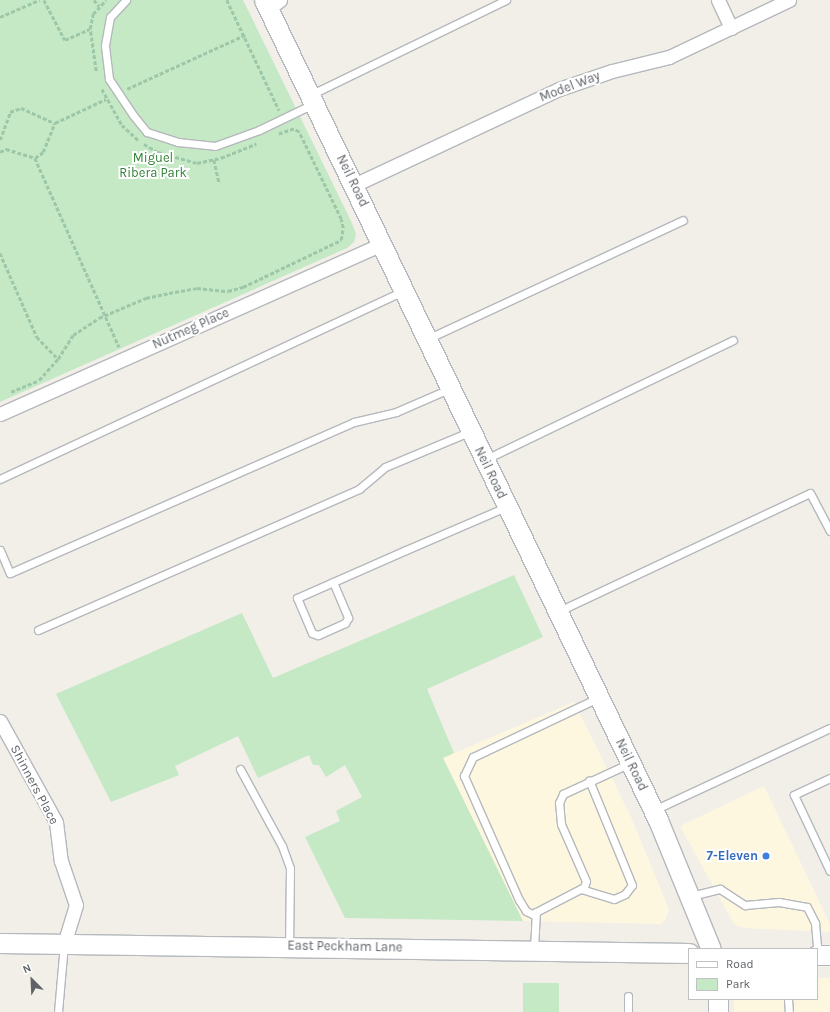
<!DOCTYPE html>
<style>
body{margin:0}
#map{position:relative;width:830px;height:1012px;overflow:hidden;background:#f1efe8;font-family:Karla,sans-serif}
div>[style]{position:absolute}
.commercial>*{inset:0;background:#fef7e0}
.green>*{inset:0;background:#c5e8c5;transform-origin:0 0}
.path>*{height:2.5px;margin-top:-1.25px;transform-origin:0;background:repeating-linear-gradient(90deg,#9cc7a9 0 4px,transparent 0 6px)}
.roads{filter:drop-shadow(1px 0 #b5b8bc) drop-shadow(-1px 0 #b5b8bc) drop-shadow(0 1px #b5b8bc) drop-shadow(0 -1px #b5b8bc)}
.lane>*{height:7px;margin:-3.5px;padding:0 3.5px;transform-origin:3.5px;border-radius:3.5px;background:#fff}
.street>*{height:13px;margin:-6.5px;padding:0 6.5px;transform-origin:6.5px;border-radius:6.5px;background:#fff}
.secondary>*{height:19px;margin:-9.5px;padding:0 9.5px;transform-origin:9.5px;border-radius:9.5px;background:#fff}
.dots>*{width:11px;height:11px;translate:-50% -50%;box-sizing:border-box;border:2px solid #fff;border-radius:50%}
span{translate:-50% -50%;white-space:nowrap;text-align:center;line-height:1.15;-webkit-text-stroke:4px #fff;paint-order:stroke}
.street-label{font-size:13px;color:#5f6368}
.park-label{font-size:13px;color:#348238}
.shop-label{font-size:13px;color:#366cbe;font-weight:700}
.right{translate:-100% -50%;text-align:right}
.legend{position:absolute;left:688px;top:948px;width:130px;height:52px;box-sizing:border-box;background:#fff;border:1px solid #bfc1c3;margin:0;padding:5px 7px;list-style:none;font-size:12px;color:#5f6368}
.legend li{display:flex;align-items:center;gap:8px;height:20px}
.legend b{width:20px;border:1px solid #bfc1c3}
.north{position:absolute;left:12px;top:960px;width:40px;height:40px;-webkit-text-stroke:3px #fff;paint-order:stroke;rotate:336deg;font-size:11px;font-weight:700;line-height:16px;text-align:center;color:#5f6368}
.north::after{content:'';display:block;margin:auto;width:14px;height:18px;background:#5f6368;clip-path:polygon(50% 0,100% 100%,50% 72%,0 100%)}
</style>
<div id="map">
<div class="commercial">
<div style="clip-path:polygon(574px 702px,630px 815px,669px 909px,666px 919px,661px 924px,523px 921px,443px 758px)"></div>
<div style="clip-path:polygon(764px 786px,830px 924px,830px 932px,744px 928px,734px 924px,680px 826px)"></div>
<div style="clip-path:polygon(817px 978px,830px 978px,830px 1012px,734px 1012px,734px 999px,817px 999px)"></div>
</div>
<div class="green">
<div style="clip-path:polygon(0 0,243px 0,351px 221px,356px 234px,354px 242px,347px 248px,0 402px)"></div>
<div style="clip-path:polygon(514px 575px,543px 637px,427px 689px,454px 753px,443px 758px,523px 921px,345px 918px,305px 837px,340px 821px,336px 811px,362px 797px,345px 765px,326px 777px,319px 765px,313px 765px,309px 755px,258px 778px,238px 736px,175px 766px,179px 775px,111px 802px,56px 694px,242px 613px,273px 678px)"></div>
<div style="left:523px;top:983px;width:36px;height:29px"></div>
</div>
<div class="path">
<div style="left:44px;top:0;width:45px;rotate:62.3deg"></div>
<div style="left:65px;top:40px;width:27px;rotate:-24deg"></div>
<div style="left:94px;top:0;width:8px;rotate:50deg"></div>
<div style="left:227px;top:0;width:122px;rotate:64.7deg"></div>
<div style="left:0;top:17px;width:43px;rotate:-23.6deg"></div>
<div style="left:96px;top:71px;width:42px;rotate:-98.1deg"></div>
<div style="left:90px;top:29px;width:15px;rotate:-79deg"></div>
<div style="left:93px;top:14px;width:19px;rotate:-47deg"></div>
<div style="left:102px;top:89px;width:41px;rotate:60.9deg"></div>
<div style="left:122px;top:125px;width:22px;rotate:43deg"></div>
<div style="left:127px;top:89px;width:130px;rotate:-24.6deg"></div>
<div style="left:0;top:140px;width:30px;rotate:-70deg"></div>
<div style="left:10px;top:112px;width:12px;rotate:-20deg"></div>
<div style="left:21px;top:108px;width:37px;rotate:24deg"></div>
<div style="left:55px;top:123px;width:56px;rotate:-25.2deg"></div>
<div style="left:144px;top:144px;width:16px;rotate:30deg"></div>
<div style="left:158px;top:152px;width:41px;rotate:15.8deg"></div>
<div style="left:197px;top:163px;width:25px;rotate:-12deg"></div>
<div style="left:221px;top:158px;width:38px;rotate:-22deg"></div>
<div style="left:0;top:152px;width:7px;rotate:-27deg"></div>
<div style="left:6px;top:149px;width:30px;rotate:17deg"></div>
<div style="left:35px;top:158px;width:207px;rotate:66deg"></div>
<div style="left:35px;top:158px;width:10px;rotate:-37deg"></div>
<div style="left:43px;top:152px;width:31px;rotate:-68deg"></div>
<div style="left:214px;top:160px;width:23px;rotate:77deg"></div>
<div style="left:0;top:253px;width:92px;rotate:66.2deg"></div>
<div style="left:37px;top:337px;width:30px;rotate:46deg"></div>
<div style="left:11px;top:392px;width:30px;rotate:-23deg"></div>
<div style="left:39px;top:380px;width:28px;rotate:-48deg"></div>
<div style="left:58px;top:359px;width:28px;rotate:-58deg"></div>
<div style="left:73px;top:335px;width:31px;rotate:-33deg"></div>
<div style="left:99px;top:318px;width:51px;rotate:-23.1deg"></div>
<div style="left:146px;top:298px;width:24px;rotate:-12deg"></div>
<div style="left:169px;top:293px;width:28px;rotate:-10deg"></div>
<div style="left:197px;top:288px;width:31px;rotate:6deg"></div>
<div style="left:228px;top:291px;width:16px;rotate:-15deg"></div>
<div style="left:243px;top:287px;width:109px;rotate:-25.6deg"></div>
<div style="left:341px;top:240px;width:12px;rotate:-81deg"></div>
<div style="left:343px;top:228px;width:9px;rotate:-103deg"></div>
<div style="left:341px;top:219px;width:97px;rotate:-115.8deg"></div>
<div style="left:299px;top:132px;width:6px;rotate:-149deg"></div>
<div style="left:294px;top:129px;width:16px;rotate:162deg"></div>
</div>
<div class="roads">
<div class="lane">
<div style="left:126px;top:0;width:23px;rotate:133deg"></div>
<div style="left:110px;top:17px;width:29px;rotate:100deg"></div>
<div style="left:105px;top:46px;width:33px;rotate:83deg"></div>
<div style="left:109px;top:79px;width:43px;rotate:56.3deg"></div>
<div style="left:133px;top:115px;width:22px;rotate:51deg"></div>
<div style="left:147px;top:132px;width:33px;rotate:18deg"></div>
<div style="left:178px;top:142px;width:37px;rotate:6deg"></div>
<div style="left:215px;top:146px;width:47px;rotate:-20deg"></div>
<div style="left:259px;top:130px;width:60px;rotate:-25.7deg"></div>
<div style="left:310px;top:95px;width:218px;rotate:-25.9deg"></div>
<div style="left:427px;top:339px;width:282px;rotate:-24.9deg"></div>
<div style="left:486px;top:459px;width:274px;rotate:-25.7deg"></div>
<div style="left:0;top:479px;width:446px;rotate:-25deg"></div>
<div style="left:0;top:550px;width:25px;rotate:67deg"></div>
<div style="left:10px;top:573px;width:376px;rotate:-23.7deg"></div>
<div style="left:354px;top:422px;width:43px;rotate:-13.4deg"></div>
<div style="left:396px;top:412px;width:58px;rotate:-23.5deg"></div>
<div style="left:333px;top:582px;width:39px;rotate:67deg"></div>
<div style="left:348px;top:618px;width:6px;rotate:121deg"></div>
<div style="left:345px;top:623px;width:30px;rotate:156deg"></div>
<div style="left:318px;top:635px;width:6px;rotate:-162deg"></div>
<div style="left:312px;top:633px;width:38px;rotate:-113deg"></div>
<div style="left:297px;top:598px;width:119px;rotate:-23.8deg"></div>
<div style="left:406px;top:550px;width:109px;rotate:-23.3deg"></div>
<div style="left:559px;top:611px;width:277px;rotate:-25.2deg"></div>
<div style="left:810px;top:493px;width:43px;rotate:62.2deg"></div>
<div style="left:38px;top:630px;width:351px;rotate:-23.7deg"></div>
<div style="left:359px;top:489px;width:34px;rotate:-40deg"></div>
<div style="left:385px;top:467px;width:91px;rotate:-22.6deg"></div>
<div style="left:240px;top:769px;width:88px;rotate:61.4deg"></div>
<div style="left:282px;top:846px;width:23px;rotate:70deg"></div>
<div style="left:290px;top:868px;width:78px;rotate:90.7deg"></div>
<div style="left:830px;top:778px;width:40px;rotate:155deg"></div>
<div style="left:794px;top:795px;width:84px;rotate:64.7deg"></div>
<div style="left:654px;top:810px;width:194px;rotate:-25deg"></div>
<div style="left:581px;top:889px;width:34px;rotate:17deg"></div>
<div style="left:614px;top:899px;width:12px;rotate:-24deg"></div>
<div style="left:625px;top:894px;width:11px;rotate:-52deg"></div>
<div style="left:632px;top:885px;width:113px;rotate:-112.3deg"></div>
<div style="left:691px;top:896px;width:30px;rotate:-14deg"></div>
<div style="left:720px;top:889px;width:30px;rotate:33deg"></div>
<div style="left:745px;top:905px;width:34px;rotate:-5deg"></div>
<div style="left:779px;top:902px;width:28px;rotate:10deg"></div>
<div style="left:807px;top:907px;width:18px;rotate:63deg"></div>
<div style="left:815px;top:923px;width:32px;rotate:85deg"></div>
<div style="left:534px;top:915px;width:9px;rotate:-153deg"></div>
<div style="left:526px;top:911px;width:13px;rotate:-122deg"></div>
<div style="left:519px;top:900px;width:136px;rotate:-113.9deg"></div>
<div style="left:464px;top:776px;width:21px;rotate:-65deg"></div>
<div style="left:473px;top:757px;width:138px;rotate:-25.3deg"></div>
<div style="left:534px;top:949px;width:37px;rotate:-87deg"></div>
<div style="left:536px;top:912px;width:54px;rotate:-27.5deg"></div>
<div style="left:584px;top:887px;width:6px;rotate:-72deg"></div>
<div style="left:586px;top:881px;width:62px;rotate:-113.7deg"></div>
<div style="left:561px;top:824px;width:21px;rotate:-95deg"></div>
<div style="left:559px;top:803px;width:10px;rotate:-66deg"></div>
<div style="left:563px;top:794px;width:74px;rotate:-24.8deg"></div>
<div style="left:788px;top:999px;width:13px;rotate:86deg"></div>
<div style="left:58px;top:1012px;width:68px;rotate:-85deg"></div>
<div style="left:628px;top:1012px;width:16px;rotate:-90deg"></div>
</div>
<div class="street">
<div style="left:718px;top:0;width:31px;rotate:65deg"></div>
<div style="left:268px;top:9px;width:15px;rotate:-37deg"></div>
<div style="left:354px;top:185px;width:226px;rotate:-25.1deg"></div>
<div style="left:559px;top:89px;width:56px;rotate:-18.8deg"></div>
<div style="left:612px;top:71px;width:59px;rotate:-13.8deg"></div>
<div style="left:669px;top:57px;width:133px;rotate:-25.4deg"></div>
<div style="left:0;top:414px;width:418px;rotate:-24deg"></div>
<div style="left:0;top:721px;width:115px;rotate:61deg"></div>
<div style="left:56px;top:822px;width:39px;rotate:83deg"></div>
<div style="left:61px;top:861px;width:46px;rotate:71.2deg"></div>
<div style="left:76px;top:905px;width:41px;rotate:107.1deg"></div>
</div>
<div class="secondary">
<div style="left:264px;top:0;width:910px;rotate:64.34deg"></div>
<div style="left:658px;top:820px;width:139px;rotate:67.7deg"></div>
<div style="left:0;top:943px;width:689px;rotate:0.83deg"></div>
<div style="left:817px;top:955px;width:13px"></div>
<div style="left:718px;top:999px;width:13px;rotate:90deg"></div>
</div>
</div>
<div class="dots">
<div style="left:766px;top:856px;background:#3f7fe0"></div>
</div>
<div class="street-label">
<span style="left:570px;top:87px;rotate:-21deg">Model Way</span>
<span style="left:352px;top:181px;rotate:64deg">Neil Road</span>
<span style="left:191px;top:329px;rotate:-24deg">Nutmeg Place</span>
<span style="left:490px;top:473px;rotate:64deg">Neil Road</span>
<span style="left:631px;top:765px;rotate:64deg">Neil Road</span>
<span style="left:34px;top:785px;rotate:62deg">Shinners Place</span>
<span style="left:345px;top:947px;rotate:1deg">East Peckham Lane</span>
</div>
<div class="park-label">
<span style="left:153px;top:166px">Miguel<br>Ribera Park</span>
</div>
<div class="shop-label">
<span class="right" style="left:758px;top:856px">7-Eleven</span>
</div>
<ul class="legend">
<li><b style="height:5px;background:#fff"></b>Road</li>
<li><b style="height:11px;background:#c5e8c5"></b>Park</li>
</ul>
<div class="north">N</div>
</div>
